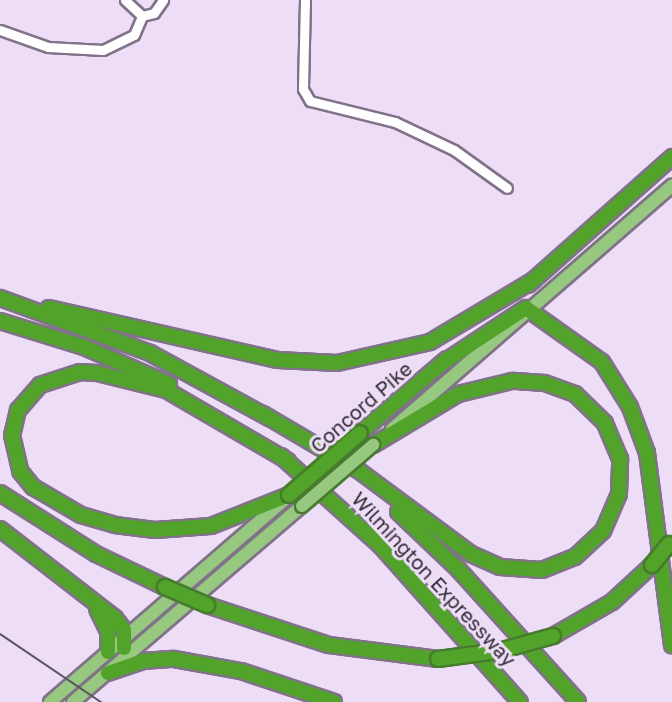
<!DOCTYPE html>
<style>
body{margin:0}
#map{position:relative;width:672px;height:702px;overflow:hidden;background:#edddf6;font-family:"Golos Text",sans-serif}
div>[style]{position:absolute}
.roads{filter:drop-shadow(2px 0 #807288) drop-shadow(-2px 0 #807288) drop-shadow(0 2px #807288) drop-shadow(0 -2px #807288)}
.minor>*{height:9px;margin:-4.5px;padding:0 4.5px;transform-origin:4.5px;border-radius:4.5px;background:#fff}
.major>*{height:12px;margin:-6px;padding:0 6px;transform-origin:6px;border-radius:6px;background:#97c87f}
.highway>*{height:14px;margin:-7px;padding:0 7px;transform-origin:7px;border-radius:7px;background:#51a429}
.rail>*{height:2px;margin:-1px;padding:0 1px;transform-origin:1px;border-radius:1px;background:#5c5461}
.bridges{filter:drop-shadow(2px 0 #477b2e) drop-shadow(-2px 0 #477b2e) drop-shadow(0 2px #477b2e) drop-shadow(0 -2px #477b2e)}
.major-bridge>*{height:12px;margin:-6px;padding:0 6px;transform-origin:6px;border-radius:6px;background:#97c87f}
.highway-bridge>*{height:14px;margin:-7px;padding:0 7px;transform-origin:7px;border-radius:7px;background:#51a429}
span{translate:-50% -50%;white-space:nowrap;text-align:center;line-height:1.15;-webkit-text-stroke:6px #edddf6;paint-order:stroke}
.street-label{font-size:20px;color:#342e37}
</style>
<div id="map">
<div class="roads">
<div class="minor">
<div style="left:125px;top:0;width:23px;rotate:43deg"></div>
<div style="left:142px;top:16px;width:12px;rotate:-14deg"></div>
<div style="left:154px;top:13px;width:16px;rotate:-55deg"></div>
<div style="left:305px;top:0;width:89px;rotate:91.3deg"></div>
<div style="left:303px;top:89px;width:14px;rotate:60deg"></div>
<div style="left:310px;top:101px;width:88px;rotate:13.9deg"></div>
<div style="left:395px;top:122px;width:65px;rotate:25.4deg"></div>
<div style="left:454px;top:150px;width:65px;rotate:35.6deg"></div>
<div style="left:0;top:30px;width:51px;rotate:19.5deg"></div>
<div style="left:48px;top:47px;width:55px;rotate:3.1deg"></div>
<div style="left:103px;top:50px;width:34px;rotate:-26deg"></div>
<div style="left:134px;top:35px;width:21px;rotate:-67deg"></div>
</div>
<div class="major">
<div style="left:392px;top:429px;width:371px;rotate:-41deg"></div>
<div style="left:50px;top:702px;width:312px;rotate:-40.8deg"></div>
<div style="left:73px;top:702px;width:301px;rotate:-40.6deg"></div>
</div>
<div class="highway">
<div style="left:528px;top:285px;width:193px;rotate:-41.6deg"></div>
<div style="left:0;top:298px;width:160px;rotate:20.1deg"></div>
<div style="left:150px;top:353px;width:136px;rotate:28.6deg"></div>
<div style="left:49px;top:308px;width:235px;rotate:12.8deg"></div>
<div style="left:278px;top:360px;width:59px;rotate:2.9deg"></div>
<div style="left:337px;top:363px;width:95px;rotate:-12.7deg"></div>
<div style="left:430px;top:342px;width:121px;rotate:-30.8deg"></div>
<div style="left:0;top:321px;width:88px;rotate:17.2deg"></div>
<div style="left:84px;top:347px;width:93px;rotate:23.5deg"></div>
<div style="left:441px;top:364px;width:102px;rotate:-33.4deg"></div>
<div style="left:526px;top:308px;width:93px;rotate:35.4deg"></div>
<div style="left:602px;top:362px;width:53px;rotate:58.1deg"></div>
<div style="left:630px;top:407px;width:49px;rotate:69.7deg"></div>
<div style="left:647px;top:453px;width:194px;rotate:82.6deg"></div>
<div style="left:263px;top:414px;width:110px;rotate:30.5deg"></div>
<div style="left:358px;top:470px;width:141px;rotate:36.6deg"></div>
<div style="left:471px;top:554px;width:32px;rotate:24deg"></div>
<div style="left:500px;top:567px;width:42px;rotate:4.1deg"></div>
<div style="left:542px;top:570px;width:35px;rotate:-22deg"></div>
<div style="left:575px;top:557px;width:38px;rotate:-43deg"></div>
<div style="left:603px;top:531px;width:40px;rotate:-66.6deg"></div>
<div style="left:619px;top:494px;width:35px;rotate:-88deg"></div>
<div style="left:620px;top:459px;width:39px;rotate:-113deg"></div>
<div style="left:605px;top:423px;width:42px;rotate:-136deg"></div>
<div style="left:575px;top:394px;width:33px;rotate:-160deg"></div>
<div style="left:544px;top:383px;width:32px;rotate:-176deg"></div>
<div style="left:512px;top:381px;width:56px;rotate:166.5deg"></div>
<div style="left:458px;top:394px;width:99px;rotate:149deg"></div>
<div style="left:360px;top:433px;width:114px;rotate:-40.4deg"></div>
<div style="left:281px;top:456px;width:133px;rotate:42deg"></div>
<div style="left:380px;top:545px;width:210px;rotate:48.3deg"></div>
<div style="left:288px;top:461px;width:141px;rotate:-149.8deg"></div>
<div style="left:166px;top:390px;width:71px;rotate:-166.2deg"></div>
<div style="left:97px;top:373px;width:17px;rotate:-177deg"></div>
<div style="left:80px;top:372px;width:42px;rotate:162deg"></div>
<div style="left:40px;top:385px;width:33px;rotate:131deg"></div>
<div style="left:18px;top:410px;width:26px;rotate:103deg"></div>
<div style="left:12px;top:435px;width:37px;rotate:77deg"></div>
<div style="left:20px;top:471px;width:21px;rotate:51deg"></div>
<div style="left:33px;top:487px;width:56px;rotate:30.3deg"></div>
<div style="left:81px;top:515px;width:35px;rotate:16deg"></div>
<div style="left:115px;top:525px;width:40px;rotate:7.1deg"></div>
<div style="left:155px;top:530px;width:56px;rotate:-4.1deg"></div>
<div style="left:211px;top:526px;width:84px;rotate:-21.7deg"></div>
<div style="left:0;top:493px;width:114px;rotate:32.4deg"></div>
<div style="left:96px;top:554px;width:76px;rotate:25.6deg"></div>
<div style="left:398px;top:512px;width:83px;rotate:43.5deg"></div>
<div style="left:458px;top:569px;width:179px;rotate:47.9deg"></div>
<div style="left:0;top:529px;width:145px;rotate:37.7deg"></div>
<div style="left:115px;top:618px;width:15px;rotate:53deg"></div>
<div style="left:124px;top:630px;width:18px;rotate:90deg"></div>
<div style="left:207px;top:605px;width:128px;rotate:18.2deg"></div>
<div style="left:329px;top:645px;width:110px;rotate:7.3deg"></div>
<div style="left:97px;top:609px;width:25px;rotate:64deg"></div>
<div style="left:108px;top:632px;width:20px;rotate:90deg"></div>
<div style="left:553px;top:636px;width:68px;rotate:-30deg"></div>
<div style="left:612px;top:602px;width:54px;rotate:-42.8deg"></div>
<div style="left:108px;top:673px;width:36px;rotate:-19deg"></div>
<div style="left:142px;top:661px;width:32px;rotate:-4deg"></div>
<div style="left:174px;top:659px;width:68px;rotate:10.2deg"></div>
<div style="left:241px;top:671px;width:98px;rotate:18.4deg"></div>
</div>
</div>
<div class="rail">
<div style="left:0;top:634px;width:122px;rotate:34deg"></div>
</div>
<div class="bridges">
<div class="major-bridge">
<div style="left:302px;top:506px;width:94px;rotate:-40.7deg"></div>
</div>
<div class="highway-bridge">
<div style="left:289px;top:495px;width:94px;rotate:-41.1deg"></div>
<div style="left:652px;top:565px;width:27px;rotate:-51deg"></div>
<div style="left:165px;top:587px;width:46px;rotate:23.2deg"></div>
<div style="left:438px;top:659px;width:62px;rotate:-7.5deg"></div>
<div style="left:499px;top:651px;width:56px;rotate:-15.5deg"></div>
</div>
</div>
<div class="street-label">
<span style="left:361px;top:407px;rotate:-41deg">Concord Pike</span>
<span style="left:434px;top:579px;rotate:47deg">Wilmington Expressway</span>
</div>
</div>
